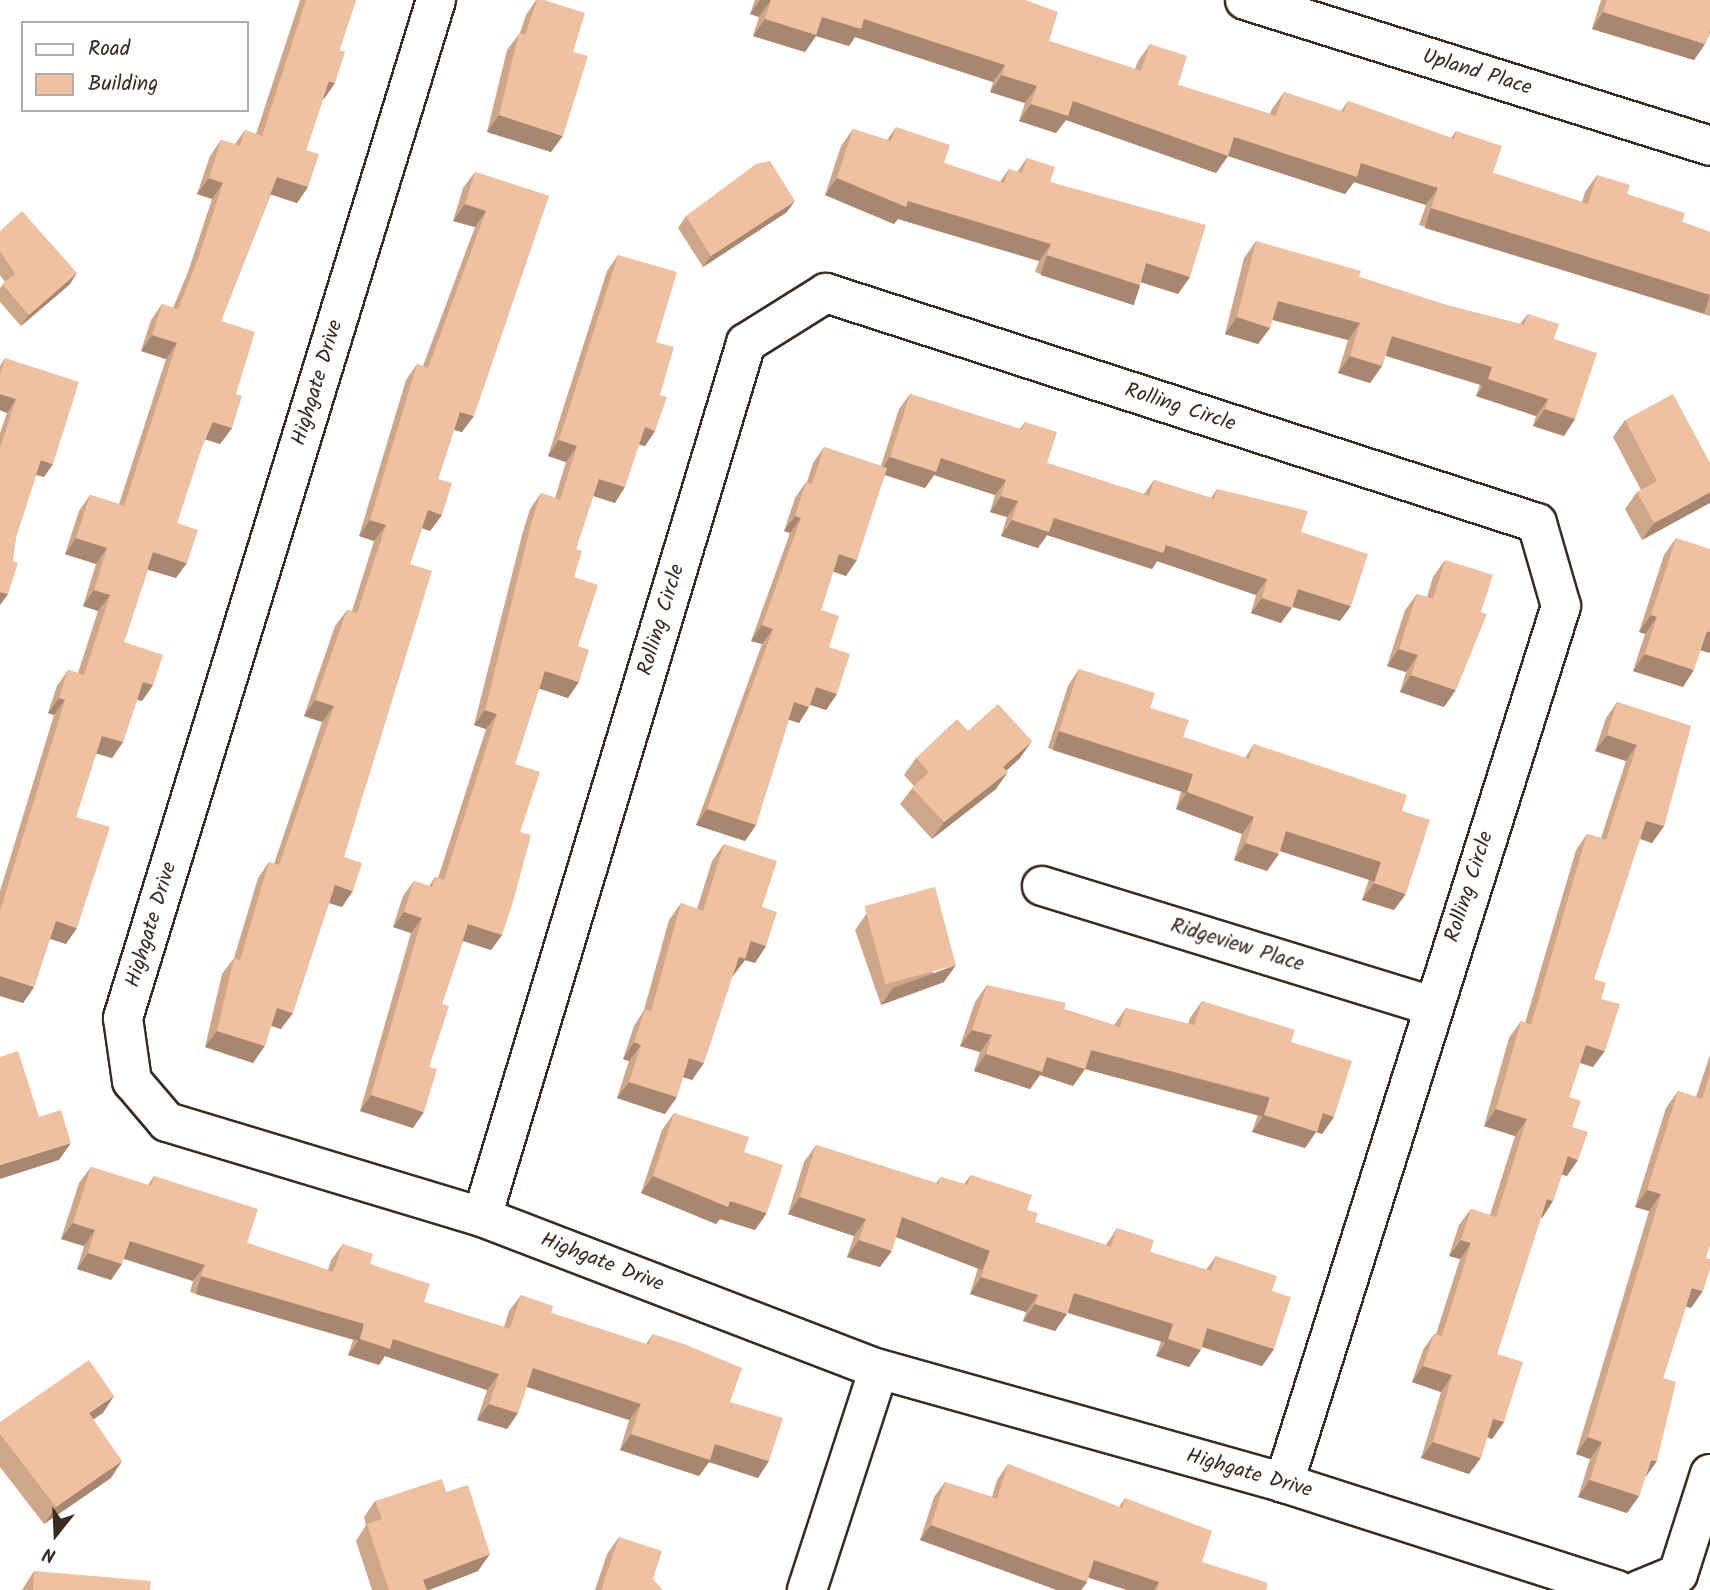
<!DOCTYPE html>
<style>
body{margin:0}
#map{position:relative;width:1710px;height:1590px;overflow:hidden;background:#fff;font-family:Kalam,sans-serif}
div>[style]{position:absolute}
.roads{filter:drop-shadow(2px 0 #3b2a1e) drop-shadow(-2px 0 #3b2a1e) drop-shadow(0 2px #3b2a1e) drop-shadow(0 -2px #3b2a1e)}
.street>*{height:38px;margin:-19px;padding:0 19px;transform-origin:19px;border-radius:19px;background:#fff}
.wall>*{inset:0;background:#cea68a}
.shaded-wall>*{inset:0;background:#a88770;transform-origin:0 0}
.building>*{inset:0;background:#f0c1a0;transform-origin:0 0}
span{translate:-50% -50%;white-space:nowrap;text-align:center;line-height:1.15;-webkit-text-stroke:5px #fff;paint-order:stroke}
.street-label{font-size:21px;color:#3b2a1e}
.legend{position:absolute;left:21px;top:21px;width:228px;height:91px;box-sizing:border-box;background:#fff;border:2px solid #b1aaa5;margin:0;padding:9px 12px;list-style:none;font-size:21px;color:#3b2a1e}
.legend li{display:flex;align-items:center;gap:14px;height:35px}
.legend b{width:35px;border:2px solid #b1aaa5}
.north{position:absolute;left:21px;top:1499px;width:70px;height:70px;-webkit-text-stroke:5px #fff;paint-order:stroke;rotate:198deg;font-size:19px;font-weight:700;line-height:28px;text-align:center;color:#3b2a1e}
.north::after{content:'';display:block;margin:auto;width:24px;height:32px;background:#3b2a1e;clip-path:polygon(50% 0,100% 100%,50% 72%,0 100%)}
</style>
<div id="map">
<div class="roads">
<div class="street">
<div style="left:436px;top:0;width:1065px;rotate:107.09deg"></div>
<div style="left:123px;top:1018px;width:64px;rotate:81.9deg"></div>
<div style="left:132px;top:1081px;width:54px;rotate:49.5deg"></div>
<div style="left:167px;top:1122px;width:329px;rotate:16.8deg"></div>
<div style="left:482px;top:1217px;width:425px;rotate:21deg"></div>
<div style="left:879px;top:1369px;width:421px;rotate:15.7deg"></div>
<div style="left:1284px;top:1483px;width:350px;rotate:17.8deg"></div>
<div style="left:1245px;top:0;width:487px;rotate:17.4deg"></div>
<div style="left:1042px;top:886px;width:408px;rotate:17.1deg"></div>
<div style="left:482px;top:1217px;width:913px;rotate:-73.19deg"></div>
<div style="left:746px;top:343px;width:94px;rotate:-32deg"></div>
<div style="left:826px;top:293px;width:747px;rotate:17.93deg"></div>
<div style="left:1537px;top:523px;width:86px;rotate:73.9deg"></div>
<div style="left:1561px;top:606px;width:920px;rotate:107.53deg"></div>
<div style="left:807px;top:1590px;width:232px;rotate:-72deg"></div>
<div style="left:1639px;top:1590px;width:42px;rotate:-22.3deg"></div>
<div style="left:1678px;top:1574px;width:105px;rotate:-72.3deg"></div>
</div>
</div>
<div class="wall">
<div style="clip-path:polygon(300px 0,356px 0,306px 150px,308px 187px,297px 203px,271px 194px,221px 321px,236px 394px,232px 428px,220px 444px,205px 439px,201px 449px,177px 523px,176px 578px,148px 569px,124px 642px,153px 685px,142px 701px,137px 700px,123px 742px,112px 758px,96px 753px,76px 817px,66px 944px,50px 938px,34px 987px,23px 1003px,0 996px,0 891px,54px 715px,48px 713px,57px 686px,68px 670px,78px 673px,98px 611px,83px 606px,96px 564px,65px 554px,79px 511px,90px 495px,119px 504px,166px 359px,141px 351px,151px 320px,162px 304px,173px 308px,188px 272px,212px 199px,197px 194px,210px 156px,221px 140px,235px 144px,245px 130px,256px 134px)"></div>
<div style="clip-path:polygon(536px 0,544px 0,573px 52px,551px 152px,487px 132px,507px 50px,520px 33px,526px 15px)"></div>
<div style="clip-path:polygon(755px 0,1025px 0,1049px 41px,1135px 69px,1138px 61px,1150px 44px,1178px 85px,1270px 114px,1272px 109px,1284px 92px,1341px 111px,1348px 101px,1451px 138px,1456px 131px,1493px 173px,1582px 202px,1585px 192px,1597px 175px,1627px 194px,1682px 222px,1710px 232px,1710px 316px,1419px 225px,1426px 205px,1354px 182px,1345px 194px,1228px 156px,1216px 173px,1066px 120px,1056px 133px,1019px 121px,1025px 103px,990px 92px,993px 82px,855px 37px,849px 46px,816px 36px,805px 52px,753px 36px,759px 17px,750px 14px)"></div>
<div style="clip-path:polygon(1601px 0,1710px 0,1710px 33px,1705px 44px,1694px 60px,1592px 29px)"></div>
<div style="clip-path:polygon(896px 127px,944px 163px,1000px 182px,1009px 169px,1017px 172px,1027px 158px,1050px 182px,1190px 277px,1178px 294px,1141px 282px,1128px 302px,1035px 272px,1039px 261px,898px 219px,894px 224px,825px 195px,841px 146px,853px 129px,887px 140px)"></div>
<div style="clip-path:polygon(475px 172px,549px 196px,462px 432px,454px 430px,438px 479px,442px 515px,430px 531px,422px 528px,410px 564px,344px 857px,342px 907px,329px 903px,281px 1029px,271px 1026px,253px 1063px,205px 1047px,222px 974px,234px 958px,258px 878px,269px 862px,274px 864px,322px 722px,304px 716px,335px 626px,347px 610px,352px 611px,374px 541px,359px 536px,406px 380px,417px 364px,423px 366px,475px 227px,453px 221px,463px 188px)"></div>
<div style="clip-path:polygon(787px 212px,703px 267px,678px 228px,686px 216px)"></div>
<div style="clip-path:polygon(0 231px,77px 273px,69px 285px,21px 326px,0 302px,0 288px,5px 282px,0 275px)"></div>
<div style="clip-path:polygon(1256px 241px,1359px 277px,1446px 305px,1520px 324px,1528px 314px,1554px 339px,1575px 419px,1564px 436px,1533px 426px,1536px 416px,1476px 396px,1480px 384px,1386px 354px,1382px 366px,1370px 383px,1338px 373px,1348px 340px,1272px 320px,1270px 328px,1258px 344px,1225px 334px,1244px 258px)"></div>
<div style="clip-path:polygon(618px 255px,656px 342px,660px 395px,655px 431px,645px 446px,639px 445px,615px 503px,593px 496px,576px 549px,574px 577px,578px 646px,568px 698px,539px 688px,515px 764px,520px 832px,502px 935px,491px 950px,463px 941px,442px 1004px,429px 1067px,413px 1128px,360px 1111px,411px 933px,393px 927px,403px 896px,414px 881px,429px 886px,435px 877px,438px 878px,486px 729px,474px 725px,522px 535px,530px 509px,541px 493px,555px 498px,566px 462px,548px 456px,607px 271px)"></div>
<div style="clip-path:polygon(5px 358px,44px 477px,36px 475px,16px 537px,8px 594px,0 605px,0 433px,7px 413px,0 410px,0 366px)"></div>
<div style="clip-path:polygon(910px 394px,1020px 429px,1025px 422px,1047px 463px,1144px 494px,1154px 480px,1211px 498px,1217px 489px,1301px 532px,1340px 621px,1292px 607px,1281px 623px,1251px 613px,1256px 595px,1157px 561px,1152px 569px,1047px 535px,1038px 548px,1001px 536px,1007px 517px,990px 512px,995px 495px,934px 475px,925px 488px,885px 475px,846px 576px,833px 571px,821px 610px,829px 647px,837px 694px,826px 710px,810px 705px,799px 723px,789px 719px,756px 825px,745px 841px,696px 825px,762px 644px,751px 641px,790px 533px,784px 531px,795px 498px,806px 482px,807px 482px,813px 463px,824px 447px,881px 466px,899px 409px)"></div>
<div style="clip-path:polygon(1625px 420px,1710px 463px,1642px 540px,1625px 509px,1637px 492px,1641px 490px,1613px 437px)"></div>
<div style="clip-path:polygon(1676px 538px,1709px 653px,1701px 650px,1683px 687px,1633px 671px,1645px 634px,1639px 632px,1664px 555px)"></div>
<div style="clip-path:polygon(1445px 560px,1444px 707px,1400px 692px,1406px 672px,1387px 666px,1405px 610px,1417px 594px,1427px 597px,1433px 577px)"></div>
<div style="clip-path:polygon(1079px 669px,1150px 708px,1183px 737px,1245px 758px,1254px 744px,1402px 811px,1394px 910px,1362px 900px,1369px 879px,1280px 850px,1267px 871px,1234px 860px,1242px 834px,1176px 809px,1181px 791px,1048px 748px,1068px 686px)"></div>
<div style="clip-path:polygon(1617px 702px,1691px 726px,1664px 826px,1652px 843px,1640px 838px,1594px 979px,1601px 999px,1593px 1067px,1580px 1063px,1569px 1097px,1572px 1127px,1567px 1176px,1562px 1174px,1553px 1201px,1542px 1218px,1541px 1217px,1497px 1354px,1504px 1422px,1492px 1439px,1487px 1437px,1469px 1474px,1421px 1458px,1441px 1392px,1412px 1382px,1423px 1350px,1434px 1334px,1436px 1334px,1460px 1259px,1449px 1256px,1459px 1225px,1471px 1209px,1490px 1215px,1515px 1136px,1484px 1126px,1509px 1038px,1521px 1021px,1525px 1023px,1576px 850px,1587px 834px,1601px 838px,1626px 761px,1595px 751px,1606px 718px)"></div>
<div style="clip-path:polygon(968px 731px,1020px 758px,1006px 771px,996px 789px,932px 839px,900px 804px,914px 786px,904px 775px,916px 758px)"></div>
<div style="clip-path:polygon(724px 844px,762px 907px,766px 946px,755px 963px,745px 960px,732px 976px,692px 1080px,683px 1077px,665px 1114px,617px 1098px,629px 1061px,623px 1059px,634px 1026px,644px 1010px,669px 920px,681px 903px,697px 909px,712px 861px)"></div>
<div style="clip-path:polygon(867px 913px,944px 982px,881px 1005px,855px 930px)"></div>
<div style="clip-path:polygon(987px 985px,1114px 1025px,1126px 1008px,1188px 1024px,1190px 1018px,1202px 1001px,1291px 1042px,1334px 1117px,1322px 1134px,1316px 1132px,1305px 1148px,1252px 1132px,1258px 1114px,1085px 1069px,1073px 1086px,1040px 1075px,1030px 1089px,974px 1071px,980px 1052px,960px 1046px,975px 1002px)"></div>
<div style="clip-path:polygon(1710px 1055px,1710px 1173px,1691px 1308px,1686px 1306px,1663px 1378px,1645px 1478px,1639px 1496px,1627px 1513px,1578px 1497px,1590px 1459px,1576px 1454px,1649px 1211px,1635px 1207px,1666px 1108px,1678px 1091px,1696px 1097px)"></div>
<div style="clip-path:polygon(674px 1113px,744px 1152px,755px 1230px,720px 1219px,716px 1224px,641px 1193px,662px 1130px)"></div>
<div style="clip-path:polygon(816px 1145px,936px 1183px,941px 1177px,964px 1184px,971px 1175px,1027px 1210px,1035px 1222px,1106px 1245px,1117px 1228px,1150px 1252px,1206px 1270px,1216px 1256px,1272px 1291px,1274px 1349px,1262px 1366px,1202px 1347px,1189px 1367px,1156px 1356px,1161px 1341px,1068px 1312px,1055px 1331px,1023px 1321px,1026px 1312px,970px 1294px,978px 1268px,896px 1237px,880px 1267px,847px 1257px,854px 1236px,788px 1214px,804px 1162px)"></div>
<div style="clip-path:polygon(91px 1167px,148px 1185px,154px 1176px,247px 1243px,328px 1270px,331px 1260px,343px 1244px,424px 1302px,504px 1327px,509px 1311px,521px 1295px,551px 1313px,646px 1344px,653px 1334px,730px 1402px,758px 1478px,709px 1462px,699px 1476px,620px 1450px,629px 1420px,527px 1386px,518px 1413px,507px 1429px,477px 1420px,487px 1390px,385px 1356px,379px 1365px,348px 1355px,353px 1340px,190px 1292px,193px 1281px,124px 1259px,111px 1280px,77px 1269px,84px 1246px,61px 1239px,79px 1183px)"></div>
<div style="clip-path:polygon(103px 1413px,93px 1419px,111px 1478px,44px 1524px,0 1467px,0 1422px)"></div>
<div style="clip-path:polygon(1008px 1464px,1119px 1507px,1125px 1498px,1202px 1562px,1266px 1590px,1127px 1590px,1088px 1577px,1087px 1582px,1081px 1590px,1057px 1590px,920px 1540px,934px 1497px,945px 1482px,992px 1497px,997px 1480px)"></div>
<div style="clip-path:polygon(446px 1492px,478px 1571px,429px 1590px,372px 1590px,356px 1541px,366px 1525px,364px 1517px,375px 1501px)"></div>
<div style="clip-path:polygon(619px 1537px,653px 1579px,662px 1590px,595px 1590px,607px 1554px)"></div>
<div style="clip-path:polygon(34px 1571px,150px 1590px,22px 1590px)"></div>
</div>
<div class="shaded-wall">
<div style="clip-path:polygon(760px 0,771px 0,759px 17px,750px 14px)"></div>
<div style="clip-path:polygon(1603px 12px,1705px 44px,1694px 60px,1592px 29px)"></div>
<div style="clip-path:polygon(822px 17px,864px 19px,1005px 65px,993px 82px,855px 37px,849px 46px,816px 36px,805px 52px,753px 36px,765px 19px)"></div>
<div style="clip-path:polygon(1002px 75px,1037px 86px,1025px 103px,990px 92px)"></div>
<div style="clip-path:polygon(329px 81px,335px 83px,324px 99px,318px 97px)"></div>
<div style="clip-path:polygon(1073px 101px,1234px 137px,1361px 163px,1438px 188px,1426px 205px,1354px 182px,1345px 194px,1228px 156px,1216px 173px,1066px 120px,1056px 133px,1019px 121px,1031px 104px)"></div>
<div style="clip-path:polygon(499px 115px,563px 136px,551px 152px,487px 132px)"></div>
<div style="clip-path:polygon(277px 177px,308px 187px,297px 203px,266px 193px)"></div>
<div style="clip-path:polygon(209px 178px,223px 183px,212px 199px,197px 194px)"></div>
<div style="clip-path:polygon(837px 178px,908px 201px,1051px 244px,1039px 261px,898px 219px,894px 224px,825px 195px)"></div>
<div style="clip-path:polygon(795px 201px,787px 212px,703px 267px,711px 256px)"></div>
<div style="clip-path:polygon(465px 204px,486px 211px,475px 227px,453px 221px)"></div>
<div style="left:1431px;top:208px;width:292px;height:21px;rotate:17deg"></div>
<div style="left:1047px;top:255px;width:98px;height:21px;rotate:18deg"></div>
<div style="clip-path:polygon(1146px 263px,1190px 277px,1178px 294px,1134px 280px)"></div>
<div style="clip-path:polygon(77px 273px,69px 285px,21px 326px,29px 315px)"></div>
<div style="clip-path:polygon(1278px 301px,1360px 323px,1348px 340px,1266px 318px)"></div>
<div style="clip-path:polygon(1237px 317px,1270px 328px,1258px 344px,1225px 334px)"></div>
<div style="clip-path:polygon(152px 335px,177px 343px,166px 359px,141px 351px)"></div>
<div style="left:1392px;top:336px;width:105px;height:21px;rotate:17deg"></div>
<div style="clip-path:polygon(1350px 356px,1382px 366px,1370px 383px,1338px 373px)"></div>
<div style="clip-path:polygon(1488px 379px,1548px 399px,1536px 416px,1476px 396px)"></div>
<div style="clip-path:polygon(0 394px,16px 399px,7px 413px,0 410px)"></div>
<div style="clip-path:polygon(1545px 409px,1575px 419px,1564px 436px,1533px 426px)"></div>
<div style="clip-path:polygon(460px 412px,474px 416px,462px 432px,448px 428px)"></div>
<div style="clip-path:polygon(213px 422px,232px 428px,220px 444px,201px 438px)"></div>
<div style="clip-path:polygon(645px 427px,655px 431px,645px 446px,634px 443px)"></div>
<div style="clip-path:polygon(559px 440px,577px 446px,566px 462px,548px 456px)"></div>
<div style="clip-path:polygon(890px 457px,941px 458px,1006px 480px,995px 495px,934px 475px,925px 488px,879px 473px)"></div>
<div style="clip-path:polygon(41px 460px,53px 464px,44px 477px,31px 473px)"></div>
<div style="clip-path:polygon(599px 479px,625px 487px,615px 503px,588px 494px)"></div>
<div style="clip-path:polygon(1710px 492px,1710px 503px,1642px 540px,1654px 523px)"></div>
<div style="clip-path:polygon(1001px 496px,1018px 501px,1007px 517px,990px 512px)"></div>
<div style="clip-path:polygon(428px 510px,442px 515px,430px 531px,416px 526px)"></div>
<div style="clip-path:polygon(795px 516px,801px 518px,790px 533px,784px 531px)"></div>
<div style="clip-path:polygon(1054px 518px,1166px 545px,1267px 579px,1256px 595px,1157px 561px,1152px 569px,1047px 535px,1038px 548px,1001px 536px,1012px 520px)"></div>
<div style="clip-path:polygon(370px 520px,386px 525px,374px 541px,359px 536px)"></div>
<div style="clip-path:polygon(76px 538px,107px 548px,96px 564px,65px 554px)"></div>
<div style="clip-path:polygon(153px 552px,187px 563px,176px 578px,142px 568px)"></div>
<div style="clip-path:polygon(839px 554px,857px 560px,846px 576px,828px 570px)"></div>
<div style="clip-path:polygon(1298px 589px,1351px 606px,1340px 621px,1287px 605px)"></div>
<div style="clip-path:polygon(94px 590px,110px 595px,98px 611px,83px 606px)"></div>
<div style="clip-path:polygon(0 592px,8px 594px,0 605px)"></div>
<div style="clip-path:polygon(1262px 598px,1292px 608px,1281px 623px,1251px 613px)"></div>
<div style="clip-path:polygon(1651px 615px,1657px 617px,1645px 634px,1639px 632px)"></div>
<div style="clip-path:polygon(762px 625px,773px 629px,762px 644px,751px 641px)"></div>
<div style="clip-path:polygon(1707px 631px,1710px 632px,1710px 651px,1709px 653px,1695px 648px)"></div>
<div style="clip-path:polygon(1399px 649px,1418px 655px,1406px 672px,1387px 666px)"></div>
<div style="clip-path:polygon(1645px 654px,1694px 670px,1683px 687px,1633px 671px)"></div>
<div style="clip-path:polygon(545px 671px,579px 682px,568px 698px,534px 687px)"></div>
<div style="clip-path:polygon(1411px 675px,1456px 690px,1444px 707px,1400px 692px)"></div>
<div style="clip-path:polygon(143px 682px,153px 685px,142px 701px,131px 698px)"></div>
<div style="clip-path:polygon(816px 687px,837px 694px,826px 710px,805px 703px)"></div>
<div style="clip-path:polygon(59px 698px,65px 700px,54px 715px,48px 713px)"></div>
<div style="clip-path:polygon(315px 700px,334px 706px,322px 722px,304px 716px)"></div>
<div style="clip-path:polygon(794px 702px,809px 707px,799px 723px,783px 718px)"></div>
<div style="clip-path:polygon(485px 710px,497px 714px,486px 729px,474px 725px)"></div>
<div style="left:1059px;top:731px;width:141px;height:20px;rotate:18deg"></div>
<div style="clip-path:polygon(1607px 735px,1637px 745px,1626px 761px,1595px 751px)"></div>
<div style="clip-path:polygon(102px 736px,123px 742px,112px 758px,91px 752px)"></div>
<div style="clip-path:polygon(1032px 741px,1020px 758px,992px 784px,1003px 767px)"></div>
<div style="clip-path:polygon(1008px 772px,996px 789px,932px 839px,944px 822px)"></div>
<div style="clip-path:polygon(1187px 792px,1254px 817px,1242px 834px,1176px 809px)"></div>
<div style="clip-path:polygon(707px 809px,756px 825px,745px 841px,696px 825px)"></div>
<div style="clip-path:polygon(1646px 821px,1664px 826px,1652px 843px,1634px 837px)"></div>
<div style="left:1286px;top:831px;width:100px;height:21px;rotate:18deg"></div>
<div style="clip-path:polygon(1246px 843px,1279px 854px,1267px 871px,1234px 860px)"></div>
<div style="clip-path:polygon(1374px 883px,1406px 894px,1394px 910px,1362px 900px)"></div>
<div style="clip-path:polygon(335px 885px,353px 891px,342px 907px,323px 901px)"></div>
<div style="clip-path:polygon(404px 912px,422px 918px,411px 933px,393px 927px)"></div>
<div style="clip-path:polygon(56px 921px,77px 928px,66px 944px,44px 937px)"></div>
<div style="clip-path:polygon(468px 924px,502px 935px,491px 950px,457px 939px)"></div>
<div style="clip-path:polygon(751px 941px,766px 946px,755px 963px,745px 960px,733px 976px,727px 974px)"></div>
<div style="clip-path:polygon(956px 965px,944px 982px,881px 1005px,893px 988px)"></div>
<div style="clip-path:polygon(0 976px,34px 987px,23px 1003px,0 996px)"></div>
<div style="clip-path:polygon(277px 1008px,293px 1013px,281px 1029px,266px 1024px)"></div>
<div style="clip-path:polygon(972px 1030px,992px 1035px,980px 1052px,960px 1046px)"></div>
<div style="clip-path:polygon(217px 1031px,265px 1046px,253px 1063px,205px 1047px)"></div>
<div style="clip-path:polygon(634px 1042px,641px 1045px,629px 1061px,623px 1059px)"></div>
<div style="clip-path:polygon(1586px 1045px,1605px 1051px,1593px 1067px,1575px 1061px)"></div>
<div style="left:1091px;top:1050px;width:185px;height:20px;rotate:15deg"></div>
<div style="clip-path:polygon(986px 1054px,1047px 1057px,1085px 1069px,1073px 1086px,1040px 1075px,1030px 1089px,974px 1071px)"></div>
<div style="clip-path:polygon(689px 1058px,704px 1063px,692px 1080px,677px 1075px)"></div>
<div style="clip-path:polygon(629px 1082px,677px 1097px,665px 1114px,617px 1098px)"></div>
<div style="clip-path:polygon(371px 1095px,424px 1112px,413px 1128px,360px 1111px)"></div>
<div style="clip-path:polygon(1496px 1109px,1527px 1119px,1515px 1136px,1484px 1126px)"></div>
<div style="clip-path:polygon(1323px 1113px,1334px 1117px,1322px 1134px,1316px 1132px,1305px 1148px,1252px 1132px,1264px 1115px)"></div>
<div style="clip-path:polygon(71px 1143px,59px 1160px,0 1179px,0 1165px)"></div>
<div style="clip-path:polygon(1568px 1156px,1578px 1160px,1567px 1176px,1557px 1173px)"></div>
<div style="clip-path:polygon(653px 1176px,730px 1201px,767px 1213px,755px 1230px,720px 1219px,716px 1224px,641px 1193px)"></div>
<div style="clip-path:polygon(1647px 1190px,1661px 1194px,1649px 1211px,1635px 1207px)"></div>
<div style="clip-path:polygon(800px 1197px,866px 1219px,854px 1236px,788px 1214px)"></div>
<div style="clip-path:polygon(1547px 1199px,1553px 1201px,1542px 1218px,1536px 1215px)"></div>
<div style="left:902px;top:1217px;width:94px;height:21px;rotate:21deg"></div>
<div style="clip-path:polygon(73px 1223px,95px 1230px,84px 1246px,61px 1239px)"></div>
<div style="clip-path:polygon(859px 1240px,892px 1251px,880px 1267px,847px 1257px)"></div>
<div style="clip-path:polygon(1461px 1240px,1471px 1243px,1460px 1259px,1449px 1256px)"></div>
<div style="clip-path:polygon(130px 1241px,205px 1265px,193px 1281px,119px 1257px)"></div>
<div style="clip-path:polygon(88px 1253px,122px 1264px,111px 1280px,77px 1269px)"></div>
<div style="left:201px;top:1276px;width:170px;height:19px;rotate:16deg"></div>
<div style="clip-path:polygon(981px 1277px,1038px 1295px,1026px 1312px,970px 1294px)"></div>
<div style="clip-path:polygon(1692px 1288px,1703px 1291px,1691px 1308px,1681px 1305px)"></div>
<div style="left:1074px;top:1293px;width:104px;height:21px;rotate:17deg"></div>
<div style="clip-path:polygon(1035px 1304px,1067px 1314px,1055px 1331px,1023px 1321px)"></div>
<div style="clip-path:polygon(1207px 1328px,1274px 1349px,1262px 1366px,1196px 1345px)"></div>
<div style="clip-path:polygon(360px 1339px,393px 1339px,499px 1374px,487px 1390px,385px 1356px,379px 1365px,348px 1355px)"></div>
<div style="clip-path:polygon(1168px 1339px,1201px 1350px,1189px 1367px,1156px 1356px)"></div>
<div style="clip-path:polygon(1423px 1366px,1452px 1375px,1441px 1392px,1412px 1382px)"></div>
<div style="clip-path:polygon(533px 1368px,641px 1404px,629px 1420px,521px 1385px)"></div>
<div style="clip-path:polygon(114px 1396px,103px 1413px,77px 1430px,89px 1413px)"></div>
<div style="clip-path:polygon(489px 1404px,518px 1413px,507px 1429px,477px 1420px)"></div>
<div style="clip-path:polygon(1493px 1419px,1504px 1422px,1492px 1439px,1482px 1435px)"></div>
<div style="clip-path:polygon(631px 1434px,715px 1444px,769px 1461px,758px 1478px,709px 1462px,699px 1476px,620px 1450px)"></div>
<div style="clip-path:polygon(1588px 1437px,1602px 1442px,1590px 1459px,1576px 1454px)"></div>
<div style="clip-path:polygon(1433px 1442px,1481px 1458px,1469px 1474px,1421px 1458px)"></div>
<div style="clip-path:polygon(1651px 1460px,1657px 1461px,1645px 1478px)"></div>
<div style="clip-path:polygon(122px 1461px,111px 1478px,44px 1524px,56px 1507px)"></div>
<div style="clip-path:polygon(1590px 1480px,1639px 1496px,1627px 1513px,1578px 1497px)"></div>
<div style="clip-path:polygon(931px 1525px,1087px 1582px,1081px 1590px,1057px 1590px,920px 1540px)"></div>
<div style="clip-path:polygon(490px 1554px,478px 1571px,429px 1590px,416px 1590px,423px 1580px)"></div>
<div style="clip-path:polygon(1094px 1560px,1159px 1582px,1154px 1590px,1127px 1590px,1083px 1576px)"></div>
</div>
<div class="building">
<div style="clip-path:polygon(306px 0,356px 0,339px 50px,345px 52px,335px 83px,329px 81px,306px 150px,319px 154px,308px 187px,277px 177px,221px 321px,255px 332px,236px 394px,242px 396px,232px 428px,213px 422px,201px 449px,177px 523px,198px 530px,187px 563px,153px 552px,124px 642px,163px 655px,153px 685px,143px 682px,123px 742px,102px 736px,76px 817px,110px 827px,77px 928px,56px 921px,34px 987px,0 976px,0 911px,65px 700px,59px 698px,68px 670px,84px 675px,110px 595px,94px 590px,107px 548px,76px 538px,90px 495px,124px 506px,177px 343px,152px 335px,162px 304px,178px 309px,199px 256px,223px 183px,209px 178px,221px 140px,240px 146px,245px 130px,262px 136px)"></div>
<div style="clip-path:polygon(537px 0,544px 0,585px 13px,573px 52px,588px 56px,563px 136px,499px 115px,519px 33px,525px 35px)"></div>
<div style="clip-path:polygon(771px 0,1025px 0,1058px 12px,1049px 41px,1141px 71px,1150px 44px,1187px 56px,1178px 85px,1276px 116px,1284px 92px,1344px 112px,1348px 101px,1454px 139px,1456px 131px,1502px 146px,1493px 173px,1588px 204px,1597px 175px,1630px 185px,1627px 194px,1685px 213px,1682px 222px,1710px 232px,1710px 295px,1431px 208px,1438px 188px,1361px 163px,1357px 177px,1234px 137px,1228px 156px,1073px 101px,1068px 116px,1031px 104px,1037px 86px,1002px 75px,1005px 65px,864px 19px,861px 29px,822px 17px,816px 35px,765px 19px)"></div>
<div style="clip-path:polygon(1607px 0,1710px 0,1710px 30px,1705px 44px,1603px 12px)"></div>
<div style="clip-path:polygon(896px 127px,950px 145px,944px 163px,1004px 183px,1009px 169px,1022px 173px,1027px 158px,1055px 167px,1050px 182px,1206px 225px,1190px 277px,1146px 263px,1140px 285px,1047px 255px,1051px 244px,908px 201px,906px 207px,837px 178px,853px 129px,891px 141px)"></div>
<div style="clip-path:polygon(770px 161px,795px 201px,711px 256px,686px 216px,756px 164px)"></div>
<div style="clip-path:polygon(475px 172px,549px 196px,474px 416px,460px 412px,438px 479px,452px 483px,442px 515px,428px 510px,410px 564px,432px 571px,344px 857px,362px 863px,353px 891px,335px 885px,293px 1013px,277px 1008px,265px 1046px,217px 1031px,234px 958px,240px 960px,269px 862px,279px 865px,334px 706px,315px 700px,347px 610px,357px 613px,386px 525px,370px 520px,417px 364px,428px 368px,486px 211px,465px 204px)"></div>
<div style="clip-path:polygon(22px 211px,77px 273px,29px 315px,2px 284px,15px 274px,0 251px,0 231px)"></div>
<div style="clip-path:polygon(1256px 241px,1361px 271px,1359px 277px,1446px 305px,1524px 325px,1528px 314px,1559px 324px,1554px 339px,1597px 353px,1575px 419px,1545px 409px,1548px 399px,1488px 379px,1492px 367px,1392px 336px,1382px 366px,1350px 356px,1360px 323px,1278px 301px,1270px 328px,1237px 317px)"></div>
<div style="clip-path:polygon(618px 255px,677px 272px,656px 342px,674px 347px,660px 395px,667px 397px,655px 431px,645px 427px,625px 487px,599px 479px,576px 549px,582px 551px,574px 577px,598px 585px,578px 646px,589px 650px,579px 682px,545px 671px,515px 764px,540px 772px,520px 832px,531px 835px,513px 902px,502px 935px,468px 924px,442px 1004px,449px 1006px,429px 1067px,437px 1069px,424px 1112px,371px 1095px,422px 918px,404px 912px,414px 881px,432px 887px,435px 877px,444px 880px,497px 714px,485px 710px,532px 520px,541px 493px,560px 500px,577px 446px,559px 440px)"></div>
<div style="clip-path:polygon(5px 358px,79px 382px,53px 464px,41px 460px,16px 537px,12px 561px,18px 563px,8px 594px,0 592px,0 448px,16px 399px,0 394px,0 375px)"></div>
<div style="clip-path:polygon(910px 394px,1022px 430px,1025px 422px,1057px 432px,1047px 463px,1149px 496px,1154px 480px,1214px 499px,1217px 489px,1308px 511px,1301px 532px,1368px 554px,1351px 606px,1298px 589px,1292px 608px,1262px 598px,1267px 579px,1166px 545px,1163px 553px,1054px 518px,1049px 532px,1012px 520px,1018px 501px,1001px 496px,1006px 480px,941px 458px,936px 472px,890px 457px)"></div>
<div style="clip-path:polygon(1673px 394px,1710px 463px,1710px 492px,1654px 523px,1637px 492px,1657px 481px,1625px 420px)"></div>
<div style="clip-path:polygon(824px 447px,887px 468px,857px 560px,839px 554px,821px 610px,839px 616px,829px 647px,850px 654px,837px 694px,816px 687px,809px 707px,794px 702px,756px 825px,707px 809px,773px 629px,762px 625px,801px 518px,795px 516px,806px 482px,812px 484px)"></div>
<div style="clip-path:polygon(1676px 538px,1710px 549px,1710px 632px,1707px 631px,1694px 670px,1645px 654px,1657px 617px,1651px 615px)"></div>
<div style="clip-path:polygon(1445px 560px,1493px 575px,1481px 612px,1487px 614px,1456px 690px,1411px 675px,1418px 655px,1399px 649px,1417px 594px,1433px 599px)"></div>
<div style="clip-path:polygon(1079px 669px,1155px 693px,1150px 708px,1189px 720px,1183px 737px,1249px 759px,1254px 744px,1407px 795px,1402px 811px,1430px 820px,1406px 894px,1374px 883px,1381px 862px,1286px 831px,1279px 854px,1246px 843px,1254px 817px,1187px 792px,1193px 774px,1059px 731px)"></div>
<div style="clip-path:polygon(1617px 702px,1691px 726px,1664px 826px,1646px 821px,1594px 979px,1606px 983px,1601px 999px,1620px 1004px,1605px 1051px,1586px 1045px,1569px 1097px,1581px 1101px,1572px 1127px,1588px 1132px,1578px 1160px,1568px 1156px,1553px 1201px,1547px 1199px,1497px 1354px,1523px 1362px,1504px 1422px,1493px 1419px,1481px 1458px,1433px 1442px,1452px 1375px,1423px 1366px,1434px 1334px,1442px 1336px,1471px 1243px,1461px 1240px,1471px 1209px,1496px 1217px,1527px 1119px,1496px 1109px,1521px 1021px,1531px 1025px,1587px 834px,1606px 840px,1637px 745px,1607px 735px)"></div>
<div style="clip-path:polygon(998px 704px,1032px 741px,1003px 767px,1008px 772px,944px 822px,912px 788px,929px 772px,916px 758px,957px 719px,968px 731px)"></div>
<div style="clip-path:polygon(724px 844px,777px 861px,762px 907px,777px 912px,766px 946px,751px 941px,745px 959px,739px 957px,704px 1063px,689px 1058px,677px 1097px,629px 1082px,641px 1045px,634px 1042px,645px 1009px,651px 1011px,681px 903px,703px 911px)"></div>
<div style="left:935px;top:887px;width:81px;height:73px;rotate:75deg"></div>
<div style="clip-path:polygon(987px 985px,1066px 1003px,1064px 1010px,1120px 1027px,1126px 1008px,1194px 1025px,1202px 1001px,1295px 1030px,1291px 1042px,1352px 1061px,1334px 1117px,1323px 1113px,1317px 1132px,1264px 1115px,1270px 1097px,1091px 1050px,1085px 1069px,1047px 1057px,1042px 1072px,986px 1054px,992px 1035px,972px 1030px)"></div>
<div style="clip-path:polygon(18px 1051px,39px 1117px,61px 1110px,71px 1143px,0 1165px,0 1057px)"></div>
<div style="clip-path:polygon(1710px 1074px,1710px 1245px,1706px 1258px,1710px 1259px,1710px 1269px,1703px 1291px,1692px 1288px,1663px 1378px,1676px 1382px,1657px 1461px,1651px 1460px,1639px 1496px,1590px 1480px,1602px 1442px,1588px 1437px,1661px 1194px,1647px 1190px,1678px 1091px,1702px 1099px)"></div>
<div style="clip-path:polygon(674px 1113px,749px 1137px,744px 1152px,783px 1165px,767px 1213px,730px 1201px,728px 1207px,653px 1176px)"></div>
<div style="clip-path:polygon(816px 1145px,938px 1184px,941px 1177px,967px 1185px,971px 1175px,1032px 1195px,1027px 1210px,1038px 1213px,1035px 1222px,1111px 1247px,1117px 1228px,1154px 1240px,1150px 1252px,1211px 1271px,1216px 1256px,1277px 1276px,1272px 1291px,1291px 1297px,1274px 1349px,1207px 1328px,1201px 1350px,1168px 1339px,1173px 1324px,1074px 1293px,1067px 1314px,1035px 1304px,1038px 1295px,981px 1277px,990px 1251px,902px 1217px,892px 1251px,859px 1240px,866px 1219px,800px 1197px)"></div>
<div style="clip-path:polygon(91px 1167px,151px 1186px,154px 1176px,258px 1209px,247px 1243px,333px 1272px,343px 1244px,373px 1254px,370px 1264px,430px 1284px,424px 1302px,510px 1329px,521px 1295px,553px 1306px,551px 1313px,649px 1345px,653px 1334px,684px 1344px,742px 1368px,730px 1402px,783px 1418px,769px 1461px,715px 1444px,710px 1460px,631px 1434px,641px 1404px,533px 1368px,518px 1413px,489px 1404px,499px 1374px,393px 1339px,390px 1349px,360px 1339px,364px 1324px,201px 1276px,205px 1265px,130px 1241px,122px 1264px,88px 1253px,95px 1230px,73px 1223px)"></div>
<div style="clip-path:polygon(89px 1360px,114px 1396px,89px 1413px,122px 1461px,56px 1507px,0 1434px,0 1422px)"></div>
<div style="clip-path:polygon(1008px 1464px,1122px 1508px,1125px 1498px,1212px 1531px,1202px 1562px,1268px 1583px,1266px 1590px,1157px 1590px,1159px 1582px,1094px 1560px,1087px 1582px,931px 1525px,945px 1482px,997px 1499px)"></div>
<div style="clip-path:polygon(442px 1479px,446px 1492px,468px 1485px,490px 1554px,423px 1580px,427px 1590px,389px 1590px,367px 1524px,382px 1519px,375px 1501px)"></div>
<div style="clip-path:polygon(619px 1537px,662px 1551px,653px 1579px,662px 1590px,601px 1590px)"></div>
<div style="clip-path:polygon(34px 1571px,151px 1581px,150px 1590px,33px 1590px)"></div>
</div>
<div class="street-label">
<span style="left:1477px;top:73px;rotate:17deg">Upland Place</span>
<span style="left:318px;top:383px;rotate:-73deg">Highgate Drive</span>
<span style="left:1180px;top:408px;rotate:18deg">Rolling Circle</span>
<span style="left:662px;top:620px;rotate:-73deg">Rolling Circle</span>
<span style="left:1470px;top:887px;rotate:-72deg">Rolling Circle</span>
<span style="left:152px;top:925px;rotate:-73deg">Highgate Drive</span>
<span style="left:1237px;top:946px;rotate:17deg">Ridgeview Place</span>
<span style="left:602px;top:1263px;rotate:21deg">Highgate Drive</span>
<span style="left:1249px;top:1474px;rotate:16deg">Highgate Drive</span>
</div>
<ul class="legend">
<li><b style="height:9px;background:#fff"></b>Road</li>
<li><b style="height:19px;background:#f0c1a0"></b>Building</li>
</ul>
<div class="north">N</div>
</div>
